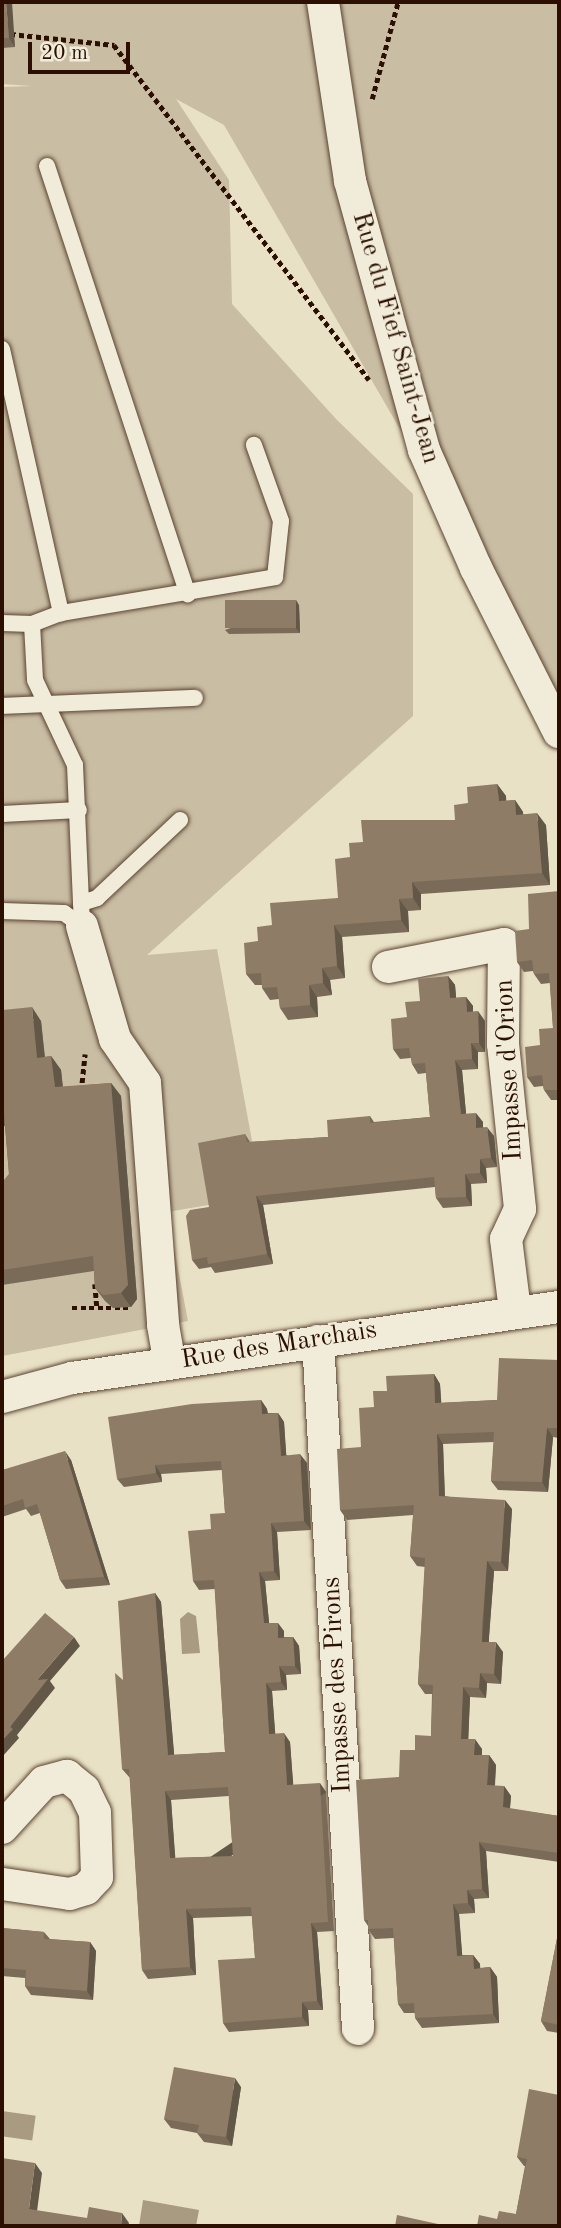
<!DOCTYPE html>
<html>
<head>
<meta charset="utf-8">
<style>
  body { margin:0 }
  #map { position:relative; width:561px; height:2228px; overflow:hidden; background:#e9e1c5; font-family:"Old Standard TT",serif }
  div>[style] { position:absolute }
  .green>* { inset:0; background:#c9bda4 }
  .water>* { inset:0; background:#a99a82; transform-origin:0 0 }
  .path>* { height:4.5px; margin-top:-2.25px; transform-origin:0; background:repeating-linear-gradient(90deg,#2c0f00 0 5px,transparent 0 8.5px) }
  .roads { filter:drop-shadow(0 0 2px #5b4431) drop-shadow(0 0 2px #5b4431) }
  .service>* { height:16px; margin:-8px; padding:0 8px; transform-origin:8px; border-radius:8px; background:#f1ecd9 }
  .minor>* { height:32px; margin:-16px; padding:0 16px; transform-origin:16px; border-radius:16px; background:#f1ecd9 }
  .wall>* { inset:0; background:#7a6b58 }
  .shaded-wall>* { inset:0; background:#635747; transform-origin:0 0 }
  .building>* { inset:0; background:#8e7c66; transform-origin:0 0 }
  span { translate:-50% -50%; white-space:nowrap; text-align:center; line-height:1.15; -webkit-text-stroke:5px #f1ecd9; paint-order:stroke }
  .street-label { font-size:26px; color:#2c0f00 }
  .frame { position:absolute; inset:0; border:4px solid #2c0f00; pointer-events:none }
  .scale { position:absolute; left:28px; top:42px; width:102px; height:32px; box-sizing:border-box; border:4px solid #2c0f00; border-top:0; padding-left:9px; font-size:21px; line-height:24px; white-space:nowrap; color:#2c0f00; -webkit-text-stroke:5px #f1ecd9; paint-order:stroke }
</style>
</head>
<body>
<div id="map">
  <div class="green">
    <div style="clip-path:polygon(2px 2px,559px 2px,559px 704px,224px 125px,176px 99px,229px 180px,232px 304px,336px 419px,413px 494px,413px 716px,147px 955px,217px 949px,262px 1196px,167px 1212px,188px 1321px,2px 1356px,2px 87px,32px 86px,2px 84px)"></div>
  </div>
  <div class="water">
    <div style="clip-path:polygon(188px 1612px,196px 1616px,200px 1653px,182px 1654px,180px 1619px)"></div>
    <div style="left:2px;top:2111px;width:34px;height:25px;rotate:8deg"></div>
    <div style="clip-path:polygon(143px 2200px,199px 2210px,196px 2226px,139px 2226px)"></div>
  </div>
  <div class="path">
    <div style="left:2px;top:33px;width:113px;rotate:6.1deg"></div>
    <div style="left:114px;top:45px;width:421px;rotate:52.7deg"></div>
    <div style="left:372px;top:99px;width:100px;rotate:-75deg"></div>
    <div style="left:81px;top:1091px;width:37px;rotate:-84deg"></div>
    <div style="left:95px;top:1284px;width:24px;rotate:85deg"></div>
    <div style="left:72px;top:1308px;width:57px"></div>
  </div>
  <div class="roads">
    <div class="service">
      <div style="left:47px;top:166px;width:451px;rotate:71.8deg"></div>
      <div style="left:2px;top:349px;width:271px;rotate:77.4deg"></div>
      <div style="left:2px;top:623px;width:30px;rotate:2deg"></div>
      <div style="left:32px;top:624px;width:31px;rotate:-21deg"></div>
      <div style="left:61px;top:613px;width:217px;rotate:-9.5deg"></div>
      <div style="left:275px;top:577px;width:56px;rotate:-83.9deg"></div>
      <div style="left:281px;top:521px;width:81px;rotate:-109.6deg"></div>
      <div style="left:32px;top:624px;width:56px;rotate:86.9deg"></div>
      <div style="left:35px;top:680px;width:94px;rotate:64.8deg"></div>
      <div style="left:75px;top:765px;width:161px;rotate:87.5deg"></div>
      <div style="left:2px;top:706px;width:193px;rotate:-2.4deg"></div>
      <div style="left:2px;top:814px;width:77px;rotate:-3deg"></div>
      <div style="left:81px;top:903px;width:17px;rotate:-17deg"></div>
      <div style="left:97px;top:898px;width:114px;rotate:-43.2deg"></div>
      <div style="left:2px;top:911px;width:62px;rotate:1.8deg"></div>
      <div style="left:64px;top:913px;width:22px;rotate:36deg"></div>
    </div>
    <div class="minor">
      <div style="left:323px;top:2px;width:181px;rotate:81.4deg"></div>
      <div style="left:350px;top:181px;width:279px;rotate:74.6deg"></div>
      <div style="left:424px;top:450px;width:129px;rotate:66.2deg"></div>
      <div style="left:476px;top:568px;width:184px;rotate:63.2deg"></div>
      <div style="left:82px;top:926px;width:118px;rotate:73.7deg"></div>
      <div style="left:115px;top:1039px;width:53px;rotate:55.7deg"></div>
      <div style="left:145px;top:1083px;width:243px;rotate:85.7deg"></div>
      <div style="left:163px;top:1325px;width:39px;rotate:80deg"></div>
      <div style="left:388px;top:967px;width:118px;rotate:-11.2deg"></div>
      <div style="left:504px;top:944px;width:100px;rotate:90.6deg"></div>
      <div style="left:503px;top:1044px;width:166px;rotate:84.1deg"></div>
      <div style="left:520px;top:1209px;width:33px;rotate:115deg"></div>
      <div style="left:506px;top:1239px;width:72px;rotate:82.8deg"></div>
      <div style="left:318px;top:1341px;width:689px;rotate:86.67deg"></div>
      <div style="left:2px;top:1397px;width:73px;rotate:-15.2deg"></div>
      <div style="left:72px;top:1378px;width:492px;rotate:-8.3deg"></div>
      <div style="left:2px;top:1828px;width:62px;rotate:-47.6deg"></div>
      <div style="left:44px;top:1782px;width:24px;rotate:-15deg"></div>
      <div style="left:67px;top:1776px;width:22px;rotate:39deg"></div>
      <div style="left:84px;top:1790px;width:25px;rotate:64deg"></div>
      <div style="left:95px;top:1813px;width:64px;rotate:88.2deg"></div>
      <div style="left:97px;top:1877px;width:16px;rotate:133deg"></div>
      <div style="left:86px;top:1889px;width:17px;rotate:163deg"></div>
      <div style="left:70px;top:1894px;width:69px;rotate:-171.6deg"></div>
    </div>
  </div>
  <div class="wall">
    <div style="clip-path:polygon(2px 2px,15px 47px,2px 48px)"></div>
    <div style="clip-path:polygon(299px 605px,300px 633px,229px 634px,225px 630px)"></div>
    <div style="clip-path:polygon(497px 784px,506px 796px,506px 801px,515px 800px,523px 812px,523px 814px,546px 825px,550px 885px,421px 894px,421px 910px,408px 911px,409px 932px,342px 937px,345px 978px,330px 980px,332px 995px,317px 997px,318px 1017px,288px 1020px,280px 1008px,279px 999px,270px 1000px,262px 988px,262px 985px,255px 985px,246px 974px,258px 941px,272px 925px,338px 898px,350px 857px,363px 842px,455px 820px,468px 803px)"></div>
    <div style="clip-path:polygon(559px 891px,559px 1100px,551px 1100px,544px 1090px,543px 1086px,534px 1087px,527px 1077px,540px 1045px,553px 1028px,550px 983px,541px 984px,534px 974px,533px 971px,524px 972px,517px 962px,529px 929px)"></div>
    <div style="clip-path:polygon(448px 976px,455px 985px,456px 998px,466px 997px,473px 1006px,473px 1012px,485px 1021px,485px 1052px,478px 1052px,478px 1069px,462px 1070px,466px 1114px,483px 1122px,483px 1127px,494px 1136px,497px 1167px,486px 1168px,487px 1183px,471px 1184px,472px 1206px,443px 1208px,436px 1198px,435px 1187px,263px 1205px,273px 1264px,215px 1273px,211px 1267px,199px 1269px,192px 1260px,209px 1207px,245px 1134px,250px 1142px,328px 1137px,370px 1116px,374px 1122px,430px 1117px,426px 1073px,418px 1074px,412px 1064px,411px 1058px,400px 1059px,393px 1049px,407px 1017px,420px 1001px)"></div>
    <div style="clip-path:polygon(2px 1020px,41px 1021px,45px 1057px,51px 1056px,61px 1070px,63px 1087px,111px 1083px,121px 1096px,137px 1299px,131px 1307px,113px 1308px,105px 1301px,95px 1288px,94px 1271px,2px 1285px,2px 1183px,9px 1174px,5px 1126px,2px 1127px)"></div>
    <div style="clip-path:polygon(559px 1360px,559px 1438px,553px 1437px,548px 1492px,498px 1490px,491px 1481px,494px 1442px,443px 1444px,445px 1496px,512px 1509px,508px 1571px,494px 1571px,489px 1636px,489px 1642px,503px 1652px,501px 1684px,487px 1683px,486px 1698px,470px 1697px,468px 1739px,482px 1749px,482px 1755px,489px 1755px,496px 1765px,495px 1786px,504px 1786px,511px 1796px,510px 1809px,559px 1816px,559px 1862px,486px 1851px,489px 1898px,474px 1899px,475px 1913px,459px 1914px,462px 1955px,473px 1955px,480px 1964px,480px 1968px,490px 1967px,497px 1977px,499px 2023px,422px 2028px,415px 2018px,415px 2013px,404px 2013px,398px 2004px,394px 1938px,375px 1939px,368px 1929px,368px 1926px,364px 1920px,399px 1777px,415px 1750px,431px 1736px,432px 1694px,425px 1694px,418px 1684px,425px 1567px,417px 1566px,410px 1556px,413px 1515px,347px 1520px,340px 1510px,374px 1407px,387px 1391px,434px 1374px,440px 1384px,441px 1403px,497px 1400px)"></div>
    <div style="clip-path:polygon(evenodd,261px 1400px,267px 1409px,268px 1413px,278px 1413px,284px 1422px,286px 1455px,307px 1463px,311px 1530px,277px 1532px,280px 1580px,265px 1581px,269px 1623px,284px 1631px,284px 1637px,293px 1637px,299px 1646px,301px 1674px,286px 1675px,287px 1690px,272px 1691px,275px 1734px,290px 1742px,293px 1785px,326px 1792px,334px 1931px,317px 1932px,323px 2010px,308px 2010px,309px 2026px,229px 2032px,223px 2023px,255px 1958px,252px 1916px,193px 1918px,196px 1975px,148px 1979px,142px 1970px,130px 1778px,122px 1769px,123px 1680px,155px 1593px,161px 1602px,174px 1755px,225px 1752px,215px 1589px,199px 1590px,193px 1581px,211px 1529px,225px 1513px,222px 1470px,161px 1474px,162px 1482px,124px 1487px,117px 1479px,261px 1400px,229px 1796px,233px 1856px,175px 1858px,171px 1800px,229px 1796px)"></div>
    <div style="clip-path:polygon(71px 1460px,110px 1585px,66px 1589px,60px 1580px,40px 1513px,31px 1516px,26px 1509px,2px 1517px,2px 1470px)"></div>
    <div style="clip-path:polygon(2px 1928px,44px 1932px,50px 1939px,90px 1942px,96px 1951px,93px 2000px,31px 1995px,25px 1986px,25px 1978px,2px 1976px)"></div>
    <div style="clip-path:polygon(559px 1928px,559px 2033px,547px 2031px,541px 2021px)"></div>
    <div style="clip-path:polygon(241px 2087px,232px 2146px,204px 2142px,197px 2133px,171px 2128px,164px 2119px)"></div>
    <div style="clip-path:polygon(559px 2095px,559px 2226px,497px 2219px,516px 2214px,525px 2166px,524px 2166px,517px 2157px)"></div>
  </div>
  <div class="shaded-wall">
    <div style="clip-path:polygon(6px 2px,12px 2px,15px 47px,9px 38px)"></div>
    <div style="clip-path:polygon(296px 600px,299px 605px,300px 633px,296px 628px)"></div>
    <div style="clip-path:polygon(497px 784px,506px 796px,507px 813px,499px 801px)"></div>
    <div style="clip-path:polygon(515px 800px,523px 812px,524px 827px,516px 815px)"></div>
    <div style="clip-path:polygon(537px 813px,546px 825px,550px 885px,542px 873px)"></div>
    <div style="clip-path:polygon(412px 882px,421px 894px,421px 910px,413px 898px)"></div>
    <div style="clip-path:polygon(399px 899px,408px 911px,409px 932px,401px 920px)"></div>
    <div style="clip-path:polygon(334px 925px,342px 937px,345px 978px,337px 966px)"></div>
    <div style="clip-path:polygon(322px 968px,330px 980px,332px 995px,323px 983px)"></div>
    <div style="clip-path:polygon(448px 976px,455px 985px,457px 1008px,450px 998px)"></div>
    <div style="clip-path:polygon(309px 985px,317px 997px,318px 1017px,310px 1005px)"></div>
    <div style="clip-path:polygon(466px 997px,473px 1006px,473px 1022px,467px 1012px)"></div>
    <div style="clip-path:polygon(32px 1007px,41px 1021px,46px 1071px,37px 1058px)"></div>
    <div style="clip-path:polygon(478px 1011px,485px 1021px,485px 1052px,479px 1043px)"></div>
    <div style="clip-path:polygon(471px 1043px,478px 1052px,478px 1069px,472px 1059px)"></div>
    <div style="clip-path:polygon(51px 1056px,61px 1070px,64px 1101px,55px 1087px)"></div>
    <div style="clip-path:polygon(455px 1060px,462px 1070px,467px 1124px,461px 1114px)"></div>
    <div style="clip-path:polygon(111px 1083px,121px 1096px,137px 1299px,131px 1307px,121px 1293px)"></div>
    <div style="clip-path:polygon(476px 1113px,483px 1122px,483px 1137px,476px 1128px)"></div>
    <div style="clip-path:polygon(487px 1127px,494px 1136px,497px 1167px,491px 1158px)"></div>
    <div style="clip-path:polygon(480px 1159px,486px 1168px,487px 1183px,480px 1173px)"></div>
    <div style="clip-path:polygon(465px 1174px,471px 1184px,472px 1206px,466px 1197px)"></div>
    <div style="clip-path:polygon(256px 1196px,263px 1205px,273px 1264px,267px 1254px)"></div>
    <div style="clip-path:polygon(434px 1374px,440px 1384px,442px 1413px,435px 1403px)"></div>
    <div style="clip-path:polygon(261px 1400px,267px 1409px,268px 1423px,262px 1414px)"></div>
    <div style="clip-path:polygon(278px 1413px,284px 1422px,287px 1465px,281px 1456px)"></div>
    <div style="clip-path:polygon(547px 1428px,553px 1437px,548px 1492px,542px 1482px)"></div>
    <div style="clip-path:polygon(437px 1434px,443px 1444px,445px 1505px,439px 1496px)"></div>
    <div style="clip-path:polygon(65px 1451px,71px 1460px,110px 1585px,104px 1577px)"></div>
    <div style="clip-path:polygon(300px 1454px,307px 1463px,311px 1530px,304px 1521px)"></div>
    <div style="clip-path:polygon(155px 1465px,161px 1474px,162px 1482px,156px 1473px)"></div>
    <div style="clip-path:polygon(505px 1500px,512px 1509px,508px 1571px,501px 1562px)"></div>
    <div style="clip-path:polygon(271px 1523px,277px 1532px,280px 1580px,274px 1571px)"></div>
    <div style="clip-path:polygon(487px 1561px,494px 1571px,488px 1651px,482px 1642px)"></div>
    <div style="clip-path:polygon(259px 1572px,265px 1581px,270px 1632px,264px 1623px)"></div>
    <div style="clip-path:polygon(155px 1593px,161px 1602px,175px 1764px,168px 1755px)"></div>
    <div style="clip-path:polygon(278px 1623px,284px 1631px,284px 1647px,278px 1638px)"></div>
    <div style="clip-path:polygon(74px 1637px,80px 1646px,50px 1681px,55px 1688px,17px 1735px,19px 1738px,2px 1757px,2px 1741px,37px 1680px)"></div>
    <div style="clip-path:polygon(293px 1637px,299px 1646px,301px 1674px,295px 1666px)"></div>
    <div style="clip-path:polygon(496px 1642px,503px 1652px,501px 1684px,494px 1674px)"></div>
    <div style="clip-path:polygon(279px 1666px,286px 1675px,287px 1690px,281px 1682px)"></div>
    <div style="clip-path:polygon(480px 1673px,487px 1683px,486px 1698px,479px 1688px)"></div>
    <div style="clip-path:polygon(266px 1683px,272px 1691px,276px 1743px,269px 1734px)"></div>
    <div style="clip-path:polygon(463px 1687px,470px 1697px,468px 1748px,461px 1739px)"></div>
    <div style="clip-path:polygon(284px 1733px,290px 1742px,294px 1794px,287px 1785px)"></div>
    <div style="clip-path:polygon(475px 1739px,482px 1749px,481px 1764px,474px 1755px)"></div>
    <div style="clip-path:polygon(489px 1755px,496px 1765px,494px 1795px,487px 1785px)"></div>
    <div style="left:320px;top:1783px;width:11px;height:139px;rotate:56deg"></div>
    <div style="clip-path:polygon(504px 1786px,511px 1796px,509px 1817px,503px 1807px)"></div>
    <div style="clip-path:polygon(165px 1791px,171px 1800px,176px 1867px,170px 1858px)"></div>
    <div style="clip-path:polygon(479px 1842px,486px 1851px,489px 1898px,482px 1889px)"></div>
    <div style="clip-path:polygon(467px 1890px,474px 1899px,475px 1913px,468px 1903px)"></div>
    <div style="clip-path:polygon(453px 1904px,459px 1914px,463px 1965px,457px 1956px)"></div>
    <div style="clip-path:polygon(186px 1909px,193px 1918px,196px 1975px,190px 1967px)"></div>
    <div style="clip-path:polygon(311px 1923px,317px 1932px,323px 2010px,317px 2001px)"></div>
    <div style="clip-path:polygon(90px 1942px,96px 1951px,93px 2000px,87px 1991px)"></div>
    <div style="clip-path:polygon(473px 1955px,480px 1964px,481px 1978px,474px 1969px)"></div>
    <div style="clip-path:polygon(490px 1967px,497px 1977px,499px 2023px,493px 2014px)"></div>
    <div style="clip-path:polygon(302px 2002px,308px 2010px,309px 2026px,302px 2017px)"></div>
    <div style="clip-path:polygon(235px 2078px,241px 2087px,232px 2146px,226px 2137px)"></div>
    <div style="clip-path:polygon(35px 2163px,42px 2173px,36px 2219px,29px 2209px)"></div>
    <div style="clip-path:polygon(122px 2213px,129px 2223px,128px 2226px,121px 2226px)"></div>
  </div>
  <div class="building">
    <div style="clip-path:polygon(2px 2px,6px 2px,9px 38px,2px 38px)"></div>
    <div style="left:296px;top:600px;width:28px;height:71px;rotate:90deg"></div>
    <div style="clip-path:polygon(497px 784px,499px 801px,515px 800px,516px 815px,537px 813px,542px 873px,412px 882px,413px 898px,399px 899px,401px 920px,334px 925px,337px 966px,322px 968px,323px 983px,309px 985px,310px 1005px,280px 1008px,277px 987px,262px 988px,261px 973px,246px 974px,244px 943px,258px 941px,257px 927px,272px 925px,270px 903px,338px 898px,335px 859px,350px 857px,349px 843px,363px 842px,361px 820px,455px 820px,454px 805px,468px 803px,467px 787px)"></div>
    <div style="clip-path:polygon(559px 891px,559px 1096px,559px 1090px,544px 1090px,542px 1075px,527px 1077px,525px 1047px,540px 1045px,539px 1029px,553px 1028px,549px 973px,534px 974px,532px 960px,517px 962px,515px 931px,529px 929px,528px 894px)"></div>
    <div style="clip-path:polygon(448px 976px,450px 998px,466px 997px,467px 1012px,478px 1011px,479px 1043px,471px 1043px,472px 1059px,455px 1060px,461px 1114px,476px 1113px,476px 1128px,487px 1127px,491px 1158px,480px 1159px,480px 1173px,465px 1174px,466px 1197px,436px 1198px,434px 1177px,256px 1196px,267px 1254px,208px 1264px,207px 1257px,192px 1260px,186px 1216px,190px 1210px,209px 1207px,198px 1143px,245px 1134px,247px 1142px,328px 1137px,327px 1120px,370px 1116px,370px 1123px,430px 1117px,425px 1063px,412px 1064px,409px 1048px,393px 1049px,391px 1019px,407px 1017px,405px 1002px,420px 1001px,418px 979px)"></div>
    <div style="clip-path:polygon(32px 1007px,37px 1058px,51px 1056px,55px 1087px,111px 1083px,128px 1285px,121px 1293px,103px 1295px,95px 1288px,93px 1256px,2px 1270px,2px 1183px,9px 1174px,4px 1112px,2px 1112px,2px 1020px,4px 1019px,3px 1010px)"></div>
    <div style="clip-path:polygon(499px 1358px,559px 1360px,559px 1428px,547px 1428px,542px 1482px,491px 1481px,494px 1432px,437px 1434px,439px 1496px,505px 1500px,501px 1562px,487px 1561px,482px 1627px,482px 1642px,496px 1642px,494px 1674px,480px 1673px,479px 1688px,463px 1687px,461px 1739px,475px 1739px,474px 1755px,489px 1755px,487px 1785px,504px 1786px,503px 1807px,559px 1816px,559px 1853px,479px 1842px,482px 1889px,467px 1890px,468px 1903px,453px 1904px,457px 1956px,473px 1955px,474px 1969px,490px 1967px,493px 2014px,415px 2018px,414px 2003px,398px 2004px,393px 1928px,368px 1929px,368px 1920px,364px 1920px,356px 1780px,399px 1777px,400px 1750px,415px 1750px,415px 1735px,431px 1736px,433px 1685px,418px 1684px,425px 1558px,410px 1556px,414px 1505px,340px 1510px,337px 1449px,361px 1447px,359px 1408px,374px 1407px,373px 1391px,387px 1391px,386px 1376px,434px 1374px,435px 1403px,497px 1400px)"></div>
    <div style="clip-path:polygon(evenodd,261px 1400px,262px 1414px,278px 1413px,281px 1456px,300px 1454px,304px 1521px,271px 1523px,274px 1571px,259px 1572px,264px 1623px,278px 1623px,278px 1638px,293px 1637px,295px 1666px,279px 1666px,281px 1682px,266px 1683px,269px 1734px,284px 1733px,287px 1785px,320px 1783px,328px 1922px,311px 1923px,317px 2001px,302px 2002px,302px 2017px,223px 2023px,218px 1960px,255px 1958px,251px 1907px,186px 1909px,190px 1967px,142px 1970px,129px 1769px,122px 1769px,115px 1673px,123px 1680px,118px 1601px,155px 1593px,168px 1755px,225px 1752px,214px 1580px,193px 1581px,188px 1531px,211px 1529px,210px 1514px,225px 1513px,221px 1461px,155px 1465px,156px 1473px,117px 1479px,108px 1417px,192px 1404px,261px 1400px,228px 1787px,233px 1856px,170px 1858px,165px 1791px,228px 1787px)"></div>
    <div style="clip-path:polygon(65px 1451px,104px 1577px,60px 1580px,37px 1504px,25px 1508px,23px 1499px,2px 1506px,2px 1470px)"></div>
    <div style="clip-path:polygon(45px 1613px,74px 1637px,37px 1680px,48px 1679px,10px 1727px,13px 1729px,2px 1741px,2px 1661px)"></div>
    <div style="clip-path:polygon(2px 1928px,44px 1932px,44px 1939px,90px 1942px,87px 1991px,25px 1986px,26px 1970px,2px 1968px)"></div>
    <div style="clip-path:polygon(559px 1928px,559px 2025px,541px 2021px)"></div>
    <div style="clip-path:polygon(174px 2067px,235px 2078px,226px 2137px,197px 2133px,199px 2125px,164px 2119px)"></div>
    <div style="clip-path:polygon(529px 2089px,559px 2095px,559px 2226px,477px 2226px,479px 2215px,497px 2219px,499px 2211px,516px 2214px,527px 2159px,517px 2157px)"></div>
    <div style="clip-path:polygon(2px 2158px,35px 2163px,29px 2209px,87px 2218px,89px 2207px,122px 2213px,121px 2226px,2px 2226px)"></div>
    <div style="clip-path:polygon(397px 2215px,447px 2226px,395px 2226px)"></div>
  </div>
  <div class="street-label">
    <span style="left:395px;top:338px;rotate:74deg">Rue du Fief Saint-Jean</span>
    <span style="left:510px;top:1070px;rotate:-93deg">Impasse d'Orion</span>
    <span style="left:279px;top:1346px;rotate:-9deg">Rue des Marchais</span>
    <span style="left:338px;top:1685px;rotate:-93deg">Impasse des Pirons</span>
  </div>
  <div class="frame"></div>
  <div class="scale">20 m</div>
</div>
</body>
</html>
